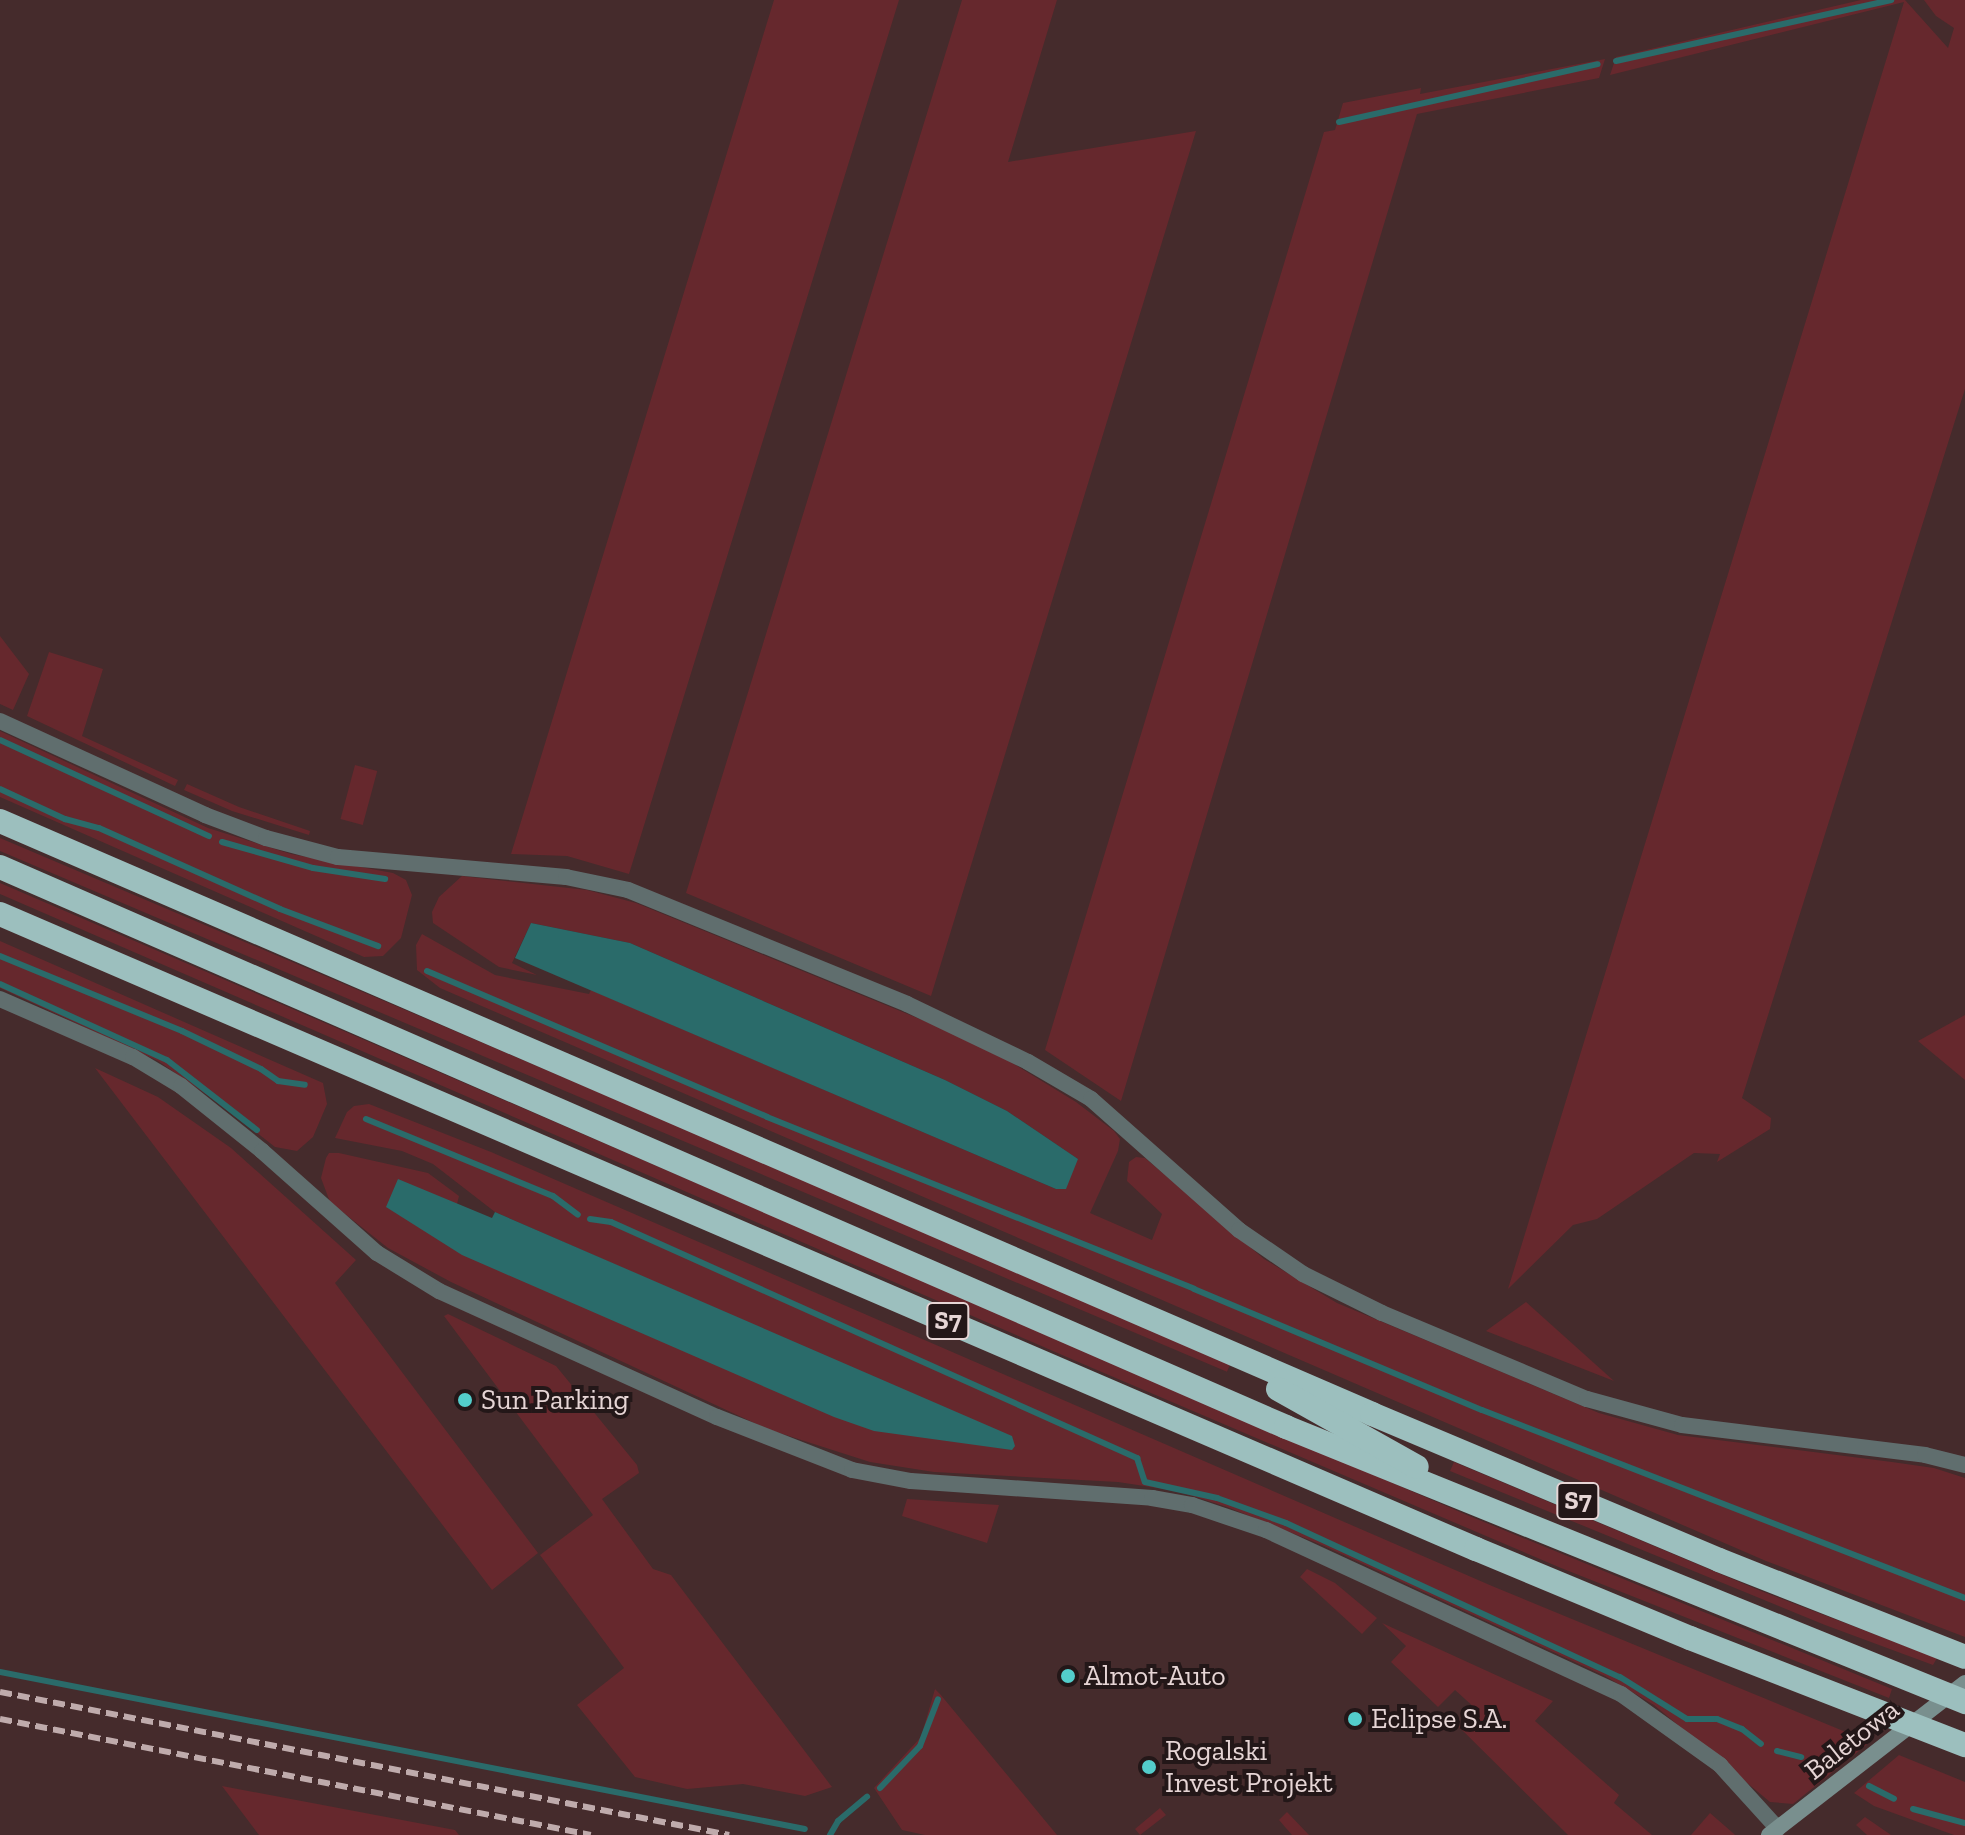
<!DOCTYPE html>
<html>
<head>
<meta charset="utf-8">
<style>
  body { margin:0 }
  #map { position:relative; width:1965px; height:1835px; overflow:hidden; background:#452b2c; font-family:"Zilla Slab",serif }
  div>[style] { position:absolute }
  .green>* { inset:0; background:#66282d; transform-origin:0 0 }
  .water>* { inset:0; background:#2a6b6a }
  .stream>* { height:6px; margin:-3px; padding:0 3px; transform-origin:3px; border-radius:3px; background:#2a6b6a }
  .street>* { height:16px; margin:-8px; padding:0 8px; transform-origin:8px; border-radius:8px; background:#606e6e }
  .secondary>* { height:16px; margin:-8px; padding:0 8px; transform-origin:8px; border-radius:8px; background:#798f8e }
  .highway>* { height:24px; margin:-12px; padding:0 12px; transform-origin:12px; border-radius:12px; background:#9cbfbe }
  .rail>* { height:6px; margin-top:-3px; transform-origin:0; background:repeating-linear-gradient(90deg,#bfabac 0 12px,transparent 0 18px) }
  .dots>* { width:22px; height:22px; translate:-50% -50%; box-sizing:border-box; border:4px solid #231718; border-radius:50% }
  span { translate:-50% -50%; white-space:nowrap; text-align:center; line-height:1.15; -webkit-text-stroke:8px #231718; paint-order:stroke }
  .shield-label span { padding:2px 6px; background:#231718; border:2px solid; border-radius:6px; -webkit-text-stroke-width:0 }
  .shield-label { font-size:26px; color:#e6d5d5; font-weight:700 }
  .poi-label { font-size:28px; color:#e6d5d5 }
  .left { translate:0 -50%; text-align:left }
  .street-label { font-size:28px; color:#e6d5d5 }
</style>
</head>
<body>
<div id="map">
  <div class="green">
    <div style="clip-path:polygon(774px 0,899px 0,629px 874px,567px 856px,511px 854px)"></div>
    <div style="clip-path:polygon(962px 0,1057px 0,1008px 162px,1196px 131px,931px 996px,686px 893px)"></div>
    <div style="clip-path:polygon(1861px 0,1905px 0,1948px 48px,1954px 28px,1936px 16px,1924px 0,1965px 0,1965px 389px,1742px 1098px,1771px 1118px,1770px 1129px,1717px 1162px,1720px 1154px,1694px 1153px,1597px 1219px,1573px 1225px,1508px 1289px,1904px 2px,1610px 75px,1616px 57px)"></div>
    <div style="clip-path:polygon(1605px 59px,1599px 78px,1417px 114px,1121px 1101px,1045px 1050px,1324px 132px,1335px 130px,1343px 103px,1421px 88px,1420px 94px)"></div>
    <div style="clip-path:polygon(0 636px,29px 674px,13px 710px,0 704px)"></div>
    <div style="clip-path:polygon(49px 652px,103px 669px,82px 736px,178px 780px,175px 786px,27px 716px)"></div>
    <div style="clip-path:polygon(0 731px,208px 828px,291px 854px,393px 873px,406px 880px,412px 895px,401px 938px,383px 956px,364px 957px,0 797px)"></div>
    <div style="left:355px;top:765px;width:23px;height:56px;rotate:15deg"></div>
    <div style="clip-path:polygon(187px 784px,239px 807px,310px 831px,309px 835px,232px 811px,184px 790px)"></div>
    <div style="left:0;top:838px;width:1338px;height:12px;rotate:23deg"></div>
    <div style="clip-path:polygon(462px 876px,587px 890px,636px 903px,932px 1024px,1009px 1061px,1076px 1102px,1114px 1131px,1120px 1139px,1118px 1151px,1090px 1213px,1152px 1240px,1162px 1214px,1127px 1181px,1129px 1162px,1136px 1157px,1145px 1158px,1264px 1259px,1337px 1303px,1599px 1413px,1678px 1435px,1892px 1462px,1934px 1468px,1965px 1478px,1965px 1637px,1766px 1561px,440px 988px,417px 970px,416px 945px,422px 934px,495px 975px,589px 994px,591px 990px,1056px 1189px,1078px 1159px,1007px 1111px,945px 1080px,630px 943px,531px 923px,512px 963px,537px 975px,499px 967px,433px 923px,432px 912px,439px 897px)"></div>
    <div style="clip-path:polygon(0 883px,1467px 1515px,1892px 1689px,1889px 1698px,1561px 1568px,1076px 1361px,0 894px)"></div>
    <div style="clip-path:polygon(0 941px,323px 1083px,327px 1104px,313px 1137px,297px 1151px,275px 1147px,223px 1106px,158px 1061px,0 988px)"></div>
    <div style="clip-path:polygon(1965px 1015px,1965px 1080px,1918px 1041px)"></div>
    <div style="clip-path:polygon(95px 1068px,158px 1097px,231px 1148px,356px 1260px,335px 1283px,538px 1553px,492px 1590px)"></div>
    <div style="clip-path:polygon(369px 1104px,491px 1152px,1492px 1586px,1870px 1742px,1793px 1804px,1770px 1802px,1654px 1705px,1605px 1676px,1322px 1545px,1227px 1507px,1177px 1491px,1118px 1482px,934px 1472px,870px 1462px,767px 1429px,451px 1282px,388px 1248px,330px 1202px,321px 1178px,326px 1158px,329px 1153px,339px 1153px,428px 1173px,459px 1196px,457px 1204px,398px 1179px,1016px 1440px,495px 1212px,433px 1164px,402px 1151px,335px 1138px,347px 1112px,354px 1106px)"></div>
    <div style="clip-path:polygon(1526px 1302px,1614px 1381px,1486px 1331px)"></div>
    <div style="clip-path:polygon(448px 1314px,556px 1366px,637px 1465px,639px 1473px,602px 1499px,653px 1569px,671px 1575px,832px 1787px,805px 1796px,743px 1784px,687px 1789px,635px 1777px,577px 1705px,624px 1668px,540px 1555px,593px 1515px,444px 1316px)"></div>
    <div style="clip-path:polygon(1454px 1462px,1761px 1591px,1937px 1658px,1933px 1665px,1825px 1625px,1450px 1471px)"></div>
    <div style="clip-path:polygon(907px 1499px,999px 1505px,987px 1543px,902px 1516px)"></div>
    <div style="clip-path:polygon(1307px 1569px,1335px 1583px,1377px 1618px,1362px 1634px,1300px 1577px)"></div>
    <div style="clip-path:polygon(1382px 1623px,1553px 1701px,1535px 1721px,1619px 1795px,1614px 1803px,1652px 1835px,1568px 1835px,1459px 1727px,1476px 1709px,1455px 1690px,1438px 1707px,1391px 1662px,1406px 1646px)"></div>
    <div style="clip-path:polygon(935px 1689px,940px 1694px,1057px 1835px,925px 1835px,902px 1830px,874px 1788px,921px 1737px)"></div>
    <div style="clip-path:polygon(1899px 1755px,1965px 1782px,1965px 1835px,1954px 1835px,1874px 1806px,1854px 1793px)"></div>
    <div style="clip-path:polygon(222px 1786px,455px 1830px,459px 1835px,259px 1835px)"></div>
    <div style="clip-path:polygon(1160px 1808px,1166px 1815px,1140px 1835px,1135px 1829px)"></div>
    <div style="clip-path:polygon(1287px 1812px,1309px 1835px,1292px 1835px,1279px 1820px)"></div>
    <div style="clip-path:polygon(1710px 1813px,1733px 1833px,1735px 1835px,1691px 1835px)"></div>
    <div style="clip-path:polygon(1865px 1817px,1891px 1835px,1867px 1835px,1856px 1825px)"></div>
  </div>
  <div class="water">
    <div style="clip-path:polygon(531px 923px,630px 943px,945px 1080px,1007px 1111px,1078px 1159px,1066px 1189px,1056px 1189px,515px 958px)"></div>
    <div style="clip-path:polygon(398px 1179px,492px 1218px,495px 1212px,1012px 1436px,1015px 1446px,1012px 1450px,874px 1431px,834px 1417px,462px 1255px,386px 1207px)"></div>
  </div>
  <div class="stream">
    <div style="left:1616px;top:61px;width:282px;rotate:-12.5deg"></div>
    <div style="left:1339px;top:122px;width:265px;rotate:-12.6deg"></div>
    <div style="left:0;top:740px;width:230px;rotate:24.7deg"></div>
    <div style="left:0;top:789px;width:72px;rotate:24.8deg"></div>
    <div style="left:65px;top:819px;width:35px;rotate:15deg"></div>
    <div style="left:99px;top:828px;width:198px;rotate:24.1deg"></div>
    <div style="left:280px;top:909px;width:105px;rotate:20.7deg"></div>
    <div style="left:222px;top:842px;width:95px;rotate:15.9deg"></div>
    <div style="left:313px;top:868px;width:73px;rotate:8.7deg"></div>
    <div style="left:0;top:956px;width:197px;rotate:22.4deg"></div>
    <div style="left:182px;top:1031px;width:88px;rotate:25.7deg"></div>
    <div style="left:261px;top:1069px;width:21px;rotate:35deg"></div>
    <div style="left:278px;top:1081px;width:27px;rotate:8deg"></div>
    <div style="left:427px;top:971px;width:370px;rotate:23.2deg"></div>
    <div style="left:767px;top:1117px;width:460px;rotate:21.9deg"></div>
    <div style="left:1194px;top:1289px;width:312px;rotate:22.8deg"></div>
    <div style="left:1482px;top:1410px;width:518px;rotate:21.27deg"></div>
    <div style="left:0;top:984px;width:183px;rotate:24.5deg"></div>
    <div style="left:167px;top:1060px;width:114px;rotate:37.9deg"></div>
    <div style="left:366px;top:1119px;width:202px;rotate:22.4deg"></div>
    <div style="left:553px;top:1196px;width:31px;rotate:37deg"></div>
    <div style="left:590px;top:1219px;width:21px;rotate:8deg"></div>
    <div style="left:611px;top:1222px;width:577px;rotate:24.16deg"></div>
    <div style="left:1137px;top:1458px;width:25px;rotate:72deg"></div>
    <div style="left:1145px;top:1482px;width:74px;rotate:12.5deg"></div>
    <div style="left:1217px;top:1498px;width:73px;rotate:19.9deg"></div>
    <div style="left:1286px;top:1523px;width:368px;rotate:24.8deg"></div>
    <div style="left:1620px;top:1677px;width:79px;rotate:32.1deg"></div>
    <div style="left:1687px;top:1719px;width:30px"></div>
    <div style="left:1717px;top:1719px;width:27px;rotate:22deg"></div>
    <div style="left:1742px;top:1729px;width:24px;rotate:38deg"></div>
    <div style="left:0;top:1672px;width:820px;rotate:11.04deg"></div>
    <div style="left:1777px;top:1751px;width:25px;rotate:14deg"></div>
    <div style="left:1817px;top:1763px;width:8px;rotate:23deg"></div>
    <div style="left:1869px;top:1786px;width:28px;rotate:27deg"></div>
    <div style="left:880px;top:1788px;width:58px;rotate:-46.4deg"></div>
    <div style="left:920px;top:1746px;width:50px;rotate:-69deg"></div>
    <div style="left:1913px;top:1809px;width:54px;rotate:15.1deg"></div>
    <div style="left:830px;top:1835px;width:16px;rotate:-60deg"></div>
    <div style="left:838px;top:1821px;width:38px;rotate:-40deg"></div>
  </div>
  <div class="street">
    <div style="left:0;top:721px;width:226px;rotate:24.6deg"></div>
    <div style="left:205px;top:815px;width:65px;rotate:20.7deg"></div>
    <div style="left:266px;top:838px;width:74px;rotate:14.8deg"></div>
    <div style="left:338px;top:857px;width:229px;rotate:5deg"></div>
    <div style="left:566px;top:877px;width:63px;rotate:11.8deg"></div>
    <div style="left:628px;top:890px;width:301px;rotate:22.2deg"></div>
    <div style="left:907px;top:1004px;width:134px;rotate:25.6deg"></div>
    <div style="left:1028px;top:1062px;width:73px;rotate:30.4deg"></div>
    <div style="left:1091px;top:1099px;width:198px;rotate:41.5deg"></div>
    <div style="left:1239px;top:1230px;width:78px;rotate:34.5deg"></div>
    <div style="left:1303px;top:1274px;width:88px;rotate:26.3deg"></div>
    <div style="left:1382px;top:1313px;width:222px;rotate:22.8deg"></div>
    <div style="left:1587px;top:1399px;width:98px;rotate:15.3deg"></div>
    <div style="left:1682px;top:1425px;width:245px;rotate:7deg"></div>
    <div style="left:1925px;top:1455px;width:41px;rotate:14deg"></div>
    <div style="left:0;top:999px;width:145px;rotate:23.6deg"></div>
    <div style="left:133px;top:1057px;width:56px;rotate:31.1deg"></div>
    <div style="left:181px;top:1086px;width:104px;rotate:38.7deg"></div>
    <div style="left:262px;top:1151px;width:154px;rotate:41.6deg"></div>
    <div style="left:377px;top:1253px;width:73px;rotate:31.5deg"></div>
    <div style="left:439px;top:1291px;width:305px;rotate:24.4deg"></div>
    <div style="left:717px;top:1417px;width:145px;rotate:21.4deg"></div>
    <div style="left:852px;top:1470px;width:60px;rotate:10.6deg"></div>
    <div style="left:911px;top:1481px;width:242px;rotate:4deg"></div>
    <div style="left:1152px;top:1498px;width:41px;rotate:9.9deg"></div>
    <div style="left:1192px;top:1505px;width:78px;rotate:18.7deg"></div>
    <div style="left:1266px;top:1530px;width:391px;rotate:24.8deg"></div>
    <div style="left:1621px;top:1694px;width:122px;rotate:35.6deg"></div>
    <div style="left:1720px;top:1765px;width:86px;rotate:47.8deg"></div>
  </div>
  <div class="secondary">
    <div style="left:1769px;top:1835px;width:248px;rotate:-37.8deg"></div>
  </div>
  <div class="highway">
    <div style="left:0;top:821px;width:1495px;rotate:23.37deg"></div>
    <div style="left:1372px;top:1414px;width:376px;rotate:22.8deg"></div>
    <div style="left:1719px;top:1560px;width:264px;rotate:21.5deg"></div>
    <div style="left:0;top:867px;width:1403px;rotate:23.53deg"></div>
    <div style="left:1286px;top:1427px;width:733px;rotate:22.05deg"></div>
    <div style="left:0;top:914px;width:1607px;rotate:23.28deg"></div>
    <div style="left:1476px;top:1549px;width:232px;rotate:22.6deg"></div>
    <div style="left:1690px;top:1638px;width:295px;rotate:21.3deg"></div>
    <div style="left:1278px;top:1389px;width:159px;rotate:29.3deg"></div>
  </div>
  <div class="rail">
    <div style="left:0;top:1692px;width:743px;rotate:11.1deg"></div>
    <div style="left:0;top:1719px;width:602px;rotate:11.1deg"></div>
  </div>
  <div class="dots">
    <div style="left:465px;top:1400px;background:#53cdcb"></div>
    <div style="left:1068px;top:1676px;background:#53cdcb"></div>
    <div style="left:1355px;top:1719px;background:#53cdcb"></div>
    <div style="left:1149px;top:1767px;background:#53cdcb"></div>
  </div>
  <div class="shield-label">
    <span style="left:948px;top:1321px">S7</span>
    <span style="left:1578px;top:1501px">S7</span>
  </div>
  <div class="poi-label">
    <span class="left" style="left:481px;top:1400px">Sun Parking</span>
    <span class="left" style="left:1084px;top:1676px">Almot-Auto</span>
    <span class="left" style="left:1371px;top:1719px">Eclipse S.A.</span>
    <span class="left" style="left:1165px;top:1767px">Rogalski<br>Invest Projekt</span>
  </div>
  <div class="street-label">
    <span style="left:1852px;top:1740px;rotate:-38deg">Baletowa</span>
  </div>
</div>
</body>
</html>
